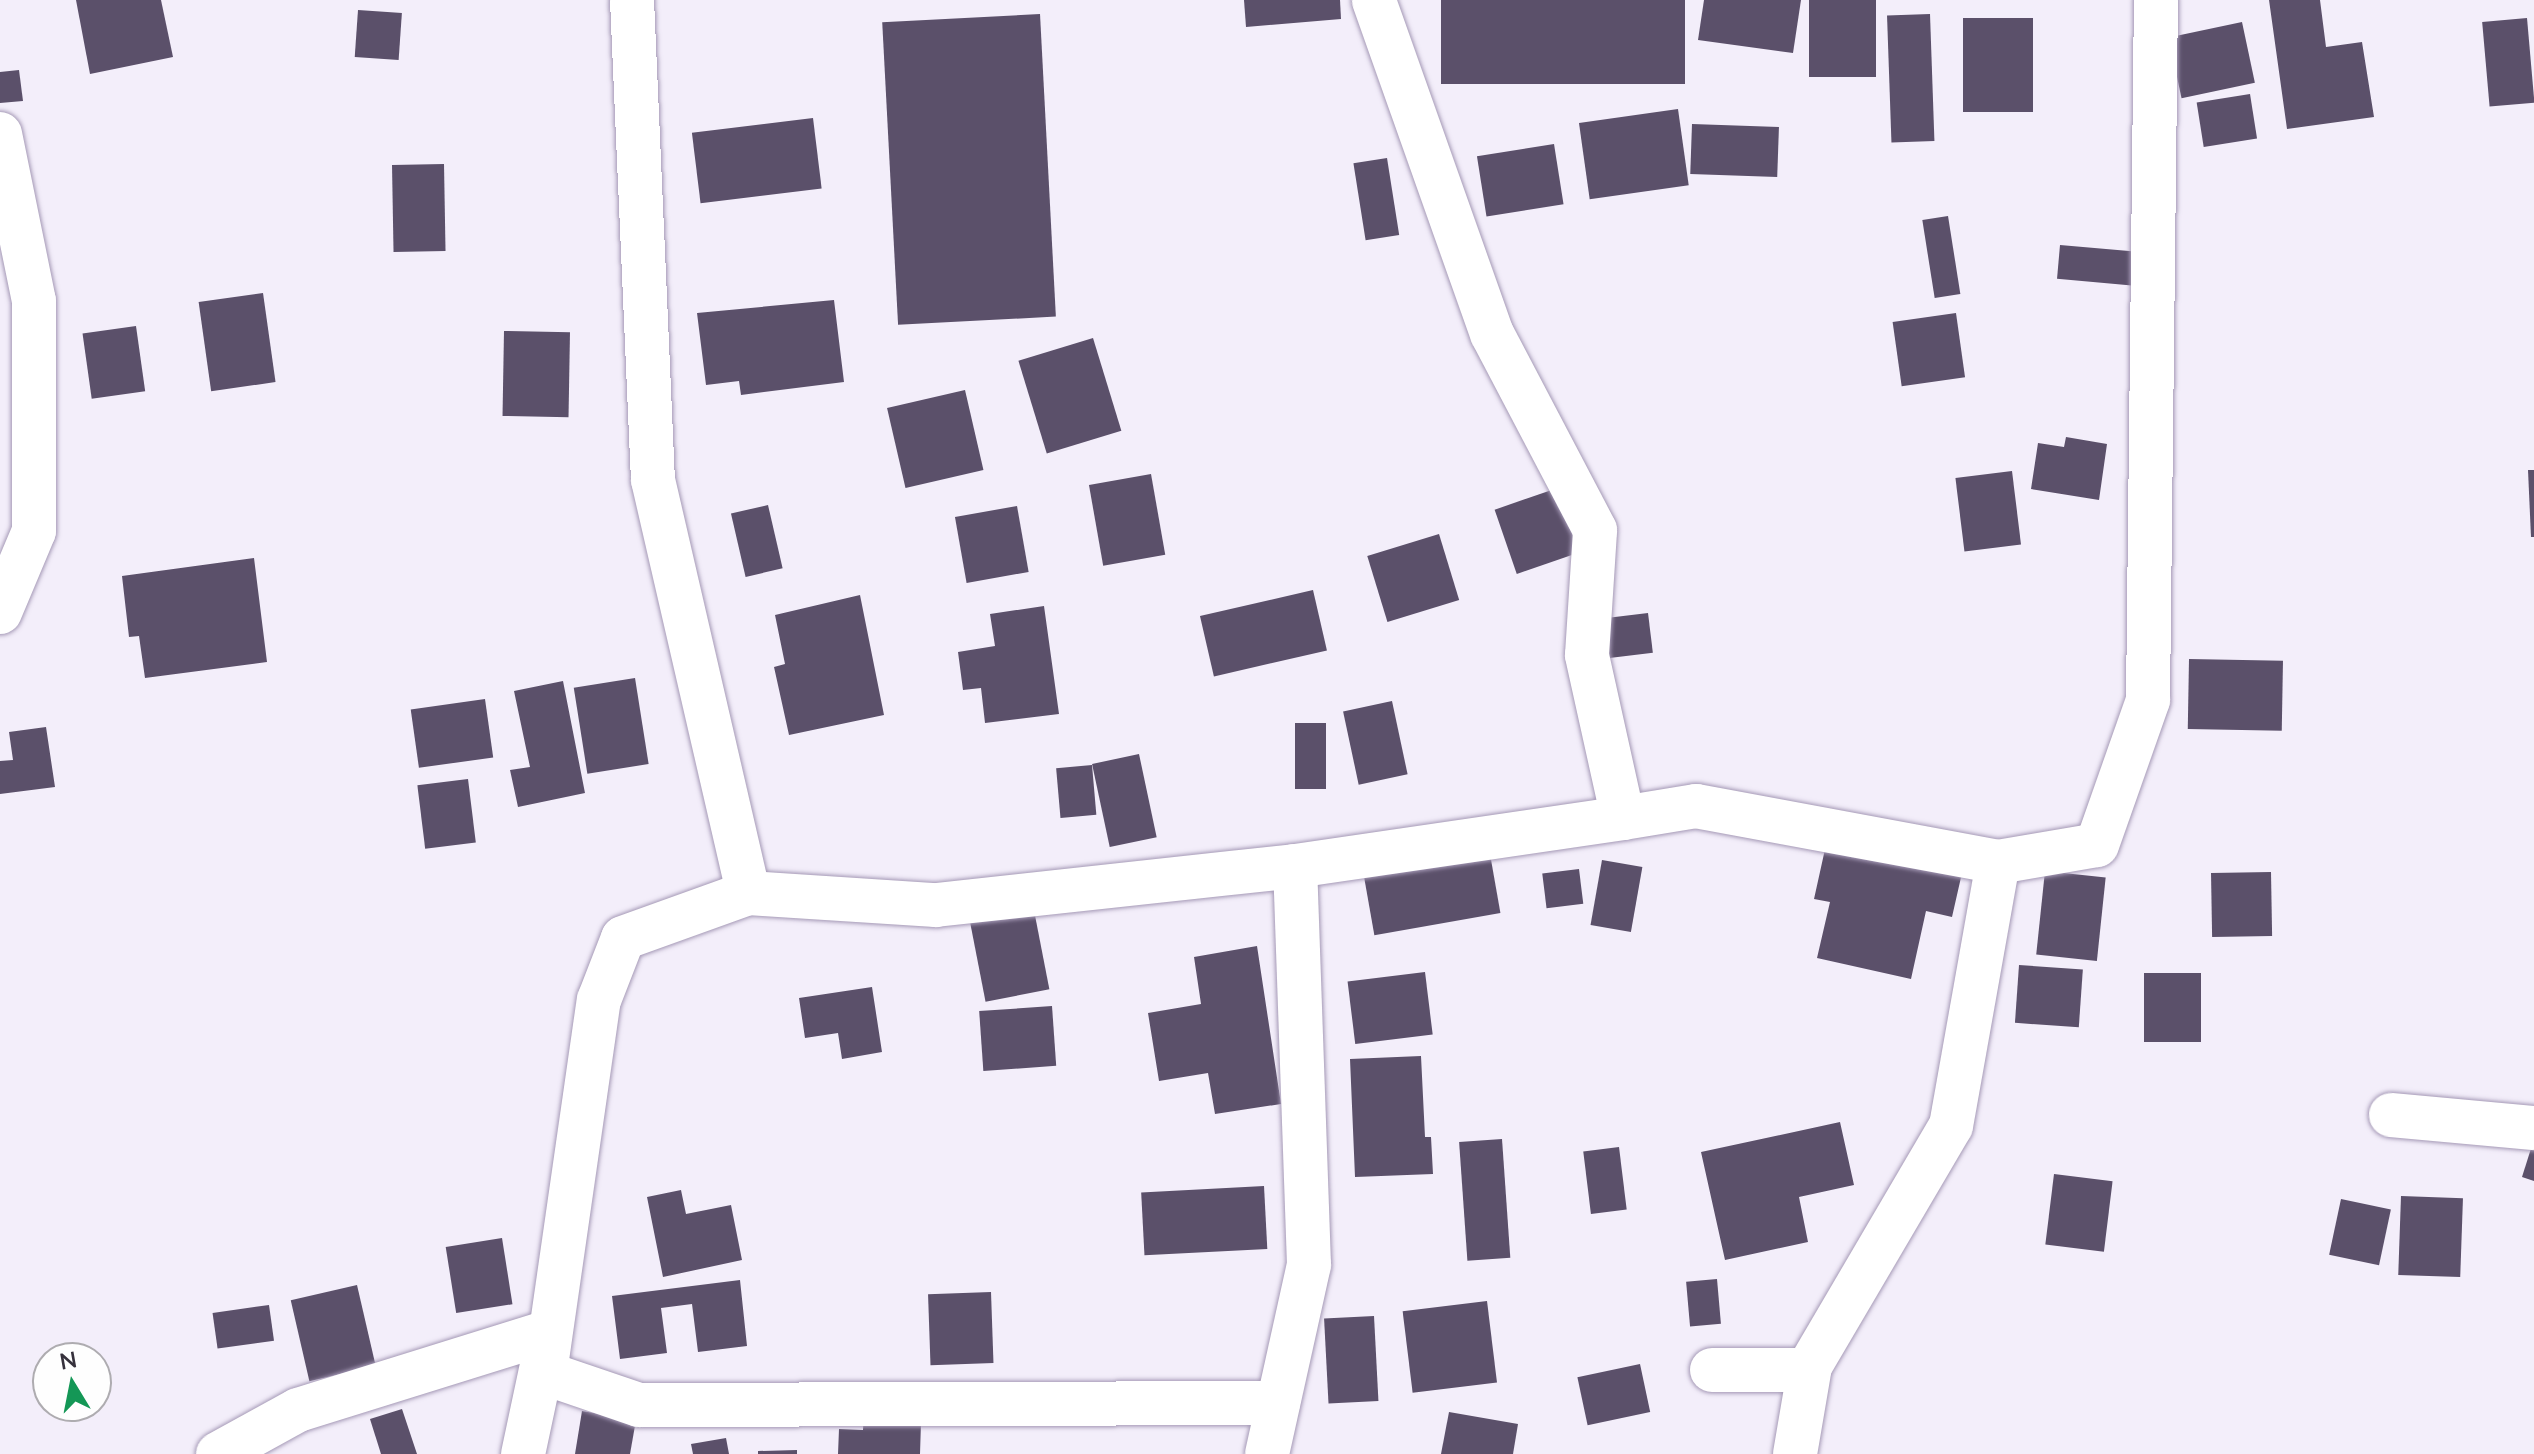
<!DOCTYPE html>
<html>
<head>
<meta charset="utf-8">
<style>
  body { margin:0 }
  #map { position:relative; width:2534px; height:1454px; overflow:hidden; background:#f3eefa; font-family:Lato,sans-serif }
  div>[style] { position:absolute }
  .building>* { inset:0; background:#5b506a; transform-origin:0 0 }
  .roads { filter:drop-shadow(0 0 2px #a599b6) drop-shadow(0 0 2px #a599b6) }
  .minor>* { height:44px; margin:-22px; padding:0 22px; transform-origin:22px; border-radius:22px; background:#fff }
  span { translate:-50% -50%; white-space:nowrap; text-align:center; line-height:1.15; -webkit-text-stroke:8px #fefefe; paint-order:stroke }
  .north { position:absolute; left:32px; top:1342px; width:80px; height:80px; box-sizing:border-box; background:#fefefe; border:2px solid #aeacb0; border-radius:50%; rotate:350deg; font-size:22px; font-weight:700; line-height:32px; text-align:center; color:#36313c }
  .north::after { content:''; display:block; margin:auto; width:28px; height:36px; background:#149756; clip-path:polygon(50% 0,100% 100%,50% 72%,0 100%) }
</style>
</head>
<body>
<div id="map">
  <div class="building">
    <div style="clip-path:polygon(76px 0,161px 0,173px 57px,90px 74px)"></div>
    <div style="clip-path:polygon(1244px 0,1340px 0,1341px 19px,1246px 27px)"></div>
    <div style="left:1441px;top:0;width:244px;height:84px"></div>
    <div style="clip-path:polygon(1704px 0,1801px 0,1793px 53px,1698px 40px)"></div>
    <div style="left:1809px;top:0;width:67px;height:77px"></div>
    <div style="clip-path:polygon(2269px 0,2320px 0,2326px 47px,2362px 42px,2374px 117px,2287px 129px)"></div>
    <div style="left:358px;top:10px;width:44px;height:47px;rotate:4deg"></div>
    <div style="left:1040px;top:14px;width:303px;height:158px;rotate:87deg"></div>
    <div style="left:1930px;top:14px;width:127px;height:43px;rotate:88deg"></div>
    <div style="left:2033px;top:18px;width:94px;height:70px;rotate:90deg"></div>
    <div style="left:2527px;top:18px;width:85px;height:45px;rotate:85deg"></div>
    <div style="left:2242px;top:22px;width:62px;height:75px;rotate:78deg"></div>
    <div style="clip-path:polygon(19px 70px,23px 101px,0 103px,0 72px)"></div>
    <div style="left:2250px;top:94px;width:45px;height:54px;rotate:81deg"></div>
    <div style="left:1678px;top:109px;width:77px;height:100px;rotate:82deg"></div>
    <div style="left:813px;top:118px;width:71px;height:122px;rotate:83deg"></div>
    <div style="left:1692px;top:124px;width:87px;height:50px;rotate:2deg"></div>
    <div style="left:1554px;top:144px;width:61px;height:78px;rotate:81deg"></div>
    <div style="left:1387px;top:158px;width:78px;height:34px;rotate:81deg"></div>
    <div style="left:444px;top:164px;width:87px;height:52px;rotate:89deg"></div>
    <div style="left:1948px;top:216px;width:79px;height:26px;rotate:81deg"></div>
    <div style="left:2060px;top:245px;width:75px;height:34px;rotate:5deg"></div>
    <div style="left:263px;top:293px;width:90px;height:65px;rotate:82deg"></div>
    <div style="clip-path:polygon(834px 300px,844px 382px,741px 395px,739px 381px,706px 385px,697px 313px)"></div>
    <div style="left:1956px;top:313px;width:65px;height:64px;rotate:82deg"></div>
    <div style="left:136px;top:326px;width:66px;height:54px;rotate:82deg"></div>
    <div style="left:504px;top:331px;width:66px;height:85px;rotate:1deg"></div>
    <div style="left:1093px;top:338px;width:97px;height:78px;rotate:73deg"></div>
    <div style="left:965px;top:390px;width:82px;height:80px;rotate:77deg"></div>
    <div style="clip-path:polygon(2066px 437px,2107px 444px,2099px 500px,2031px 489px,2038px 443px,2064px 447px)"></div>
    <div style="clip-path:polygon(2528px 470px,2534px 470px,2534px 537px,2531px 537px)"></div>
    <div style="left:2012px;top:471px;width:74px;height:57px;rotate:83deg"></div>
    <div style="left:1151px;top:474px;width:82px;height:63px;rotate:80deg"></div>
    <div style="left:1575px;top:482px;width:68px;height:85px;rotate:71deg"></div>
    <div style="left:768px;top:505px;width:65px;height:38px;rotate:77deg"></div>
    <div style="left:1017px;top:506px;width:67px;height:63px;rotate:80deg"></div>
    <div style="left:1439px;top:534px;width:69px;height:75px;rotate:73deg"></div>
    <div style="clip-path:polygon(254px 558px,267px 662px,145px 678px,139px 636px,129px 637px,122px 576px)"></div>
    <div style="left:1313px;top:590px;width:62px;height:116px;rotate:77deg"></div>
    <div style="clip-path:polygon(860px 595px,884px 715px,789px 735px,774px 667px,785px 664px,775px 615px)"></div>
    <div style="clip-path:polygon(1044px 606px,1059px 714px,985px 723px,981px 688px,963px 690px,958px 652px,995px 646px,990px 614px)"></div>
    <div style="left:1648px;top:613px;width:40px;height:50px;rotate:83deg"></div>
    <div style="left:2189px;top:659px;width:94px;height:70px;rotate:1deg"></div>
    <div style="left:635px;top:678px;width:87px;height:62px;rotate:81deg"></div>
    <div style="clip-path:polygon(563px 681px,585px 793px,518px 807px,510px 770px,530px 767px,514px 691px)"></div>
    <div style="left:485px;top:699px;width:59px;height:75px;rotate:82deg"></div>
    <div style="left:1392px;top:701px;width:75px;height:50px;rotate:78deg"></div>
    <div style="left:1295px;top:723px;width:31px;height:66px"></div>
    <div style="clip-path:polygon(46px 727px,55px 787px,0 794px,0 761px,13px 760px,9px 732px)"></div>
    <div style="left:1139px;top:754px;width:85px;height:48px;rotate:78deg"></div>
    <div style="left:1092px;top:765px;width:50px;height:36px;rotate:85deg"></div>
    <div style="left:468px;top:779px;width:64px;height:51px;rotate:83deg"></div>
    <div style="clip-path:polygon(1833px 813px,1969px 842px,1952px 917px,1926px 911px,1911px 979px,1817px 958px,1830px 902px,1814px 899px)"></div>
    <div style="left:1490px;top:854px;width:60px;height:128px;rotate:80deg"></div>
    <div style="left:1602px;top:860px;width:41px;height:66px;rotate:10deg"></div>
    <div style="left:1579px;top:869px;width:35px;height:37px;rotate:83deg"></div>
    <div style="left:2045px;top:871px;width:61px;height:84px;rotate:6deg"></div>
    <div style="left:2271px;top:872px;width:64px;height:60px;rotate:89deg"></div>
    <div style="left:1032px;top:900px;width:91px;height:65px;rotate:79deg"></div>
    <div style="clip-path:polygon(1257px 946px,1281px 1104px,1215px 1114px,1208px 1073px,1159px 1081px,1148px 1013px,1201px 1004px,1194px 957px)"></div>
    <div style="left:2019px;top:965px;width:64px;height:58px;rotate:4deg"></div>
    <div style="left:1425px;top:972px;width:63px;height:78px;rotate:83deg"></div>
    <div style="left:2144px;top:973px;width:57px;height:69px"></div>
    <div style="clip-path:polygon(872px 987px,882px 1052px,842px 1059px,838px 1033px,805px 1038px,799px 998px)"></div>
    <div style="left:1052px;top:1006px;width:60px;height:73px;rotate:86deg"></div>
    <div style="clip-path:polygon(1421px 1056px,1425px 1137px,1431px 1137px,1433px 1174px,1355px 1177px,1350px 1059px)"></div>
    <div style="clip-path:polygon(1840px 1122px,1854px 1185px,1799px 1197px,1808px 1242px,1725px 1260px,1701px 1152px)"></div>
    <div style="left:1502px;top:1139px;width:119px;height:43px;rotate:86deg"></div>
    <div style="clip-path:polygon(2534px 1139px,2534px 1181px,2522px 1177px)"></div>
    <div style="left:1619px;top:1147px;width:63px;height:36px;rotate:83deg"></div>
    <div style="left:2054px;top:1174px;width:59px;height:71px;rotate:7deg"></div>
    <div style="left:1264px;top:1186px;width:63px;height:123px;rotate:87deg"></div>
    <div style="clip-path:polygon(681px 1190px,686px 1214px,731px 1205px,742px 1260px,663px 1277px,647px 1197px)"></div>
    <div style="left:2401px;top:1196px;width:62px;height:79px;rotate:2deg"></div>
    <div style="left:2341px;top:1199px;width:51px;height:57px;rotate:12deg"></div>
    <div style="left:502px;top:1238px;width:67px;height:57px;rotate:81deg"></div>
    <div style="left:1717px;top:1279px;width:45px;height:31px;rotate:85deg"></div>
    <div style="clip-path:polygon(740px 1280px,747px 1346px,698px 1352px,692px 1304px,661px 1308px,667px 1353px,620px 1359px,612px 1296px)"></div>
    <div style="left:357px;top:1285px;width:83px;height:68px;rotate:77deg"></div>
    <div style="left:991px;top:1292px;width:71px;height:63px;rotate:88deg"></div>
    <div style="left:1487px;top:1301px;width:82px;height:85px;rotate:83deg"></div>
    <div style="left:269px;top:1305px;width:36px;height:57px;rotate:82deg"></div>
    <div style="left:1374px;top:1316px;width:85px;height:50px;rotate:87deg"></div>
    <div style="left:1640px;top:1364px;width:49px;height:64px;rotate:78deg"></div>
    <div style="clip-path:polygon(865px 1390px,922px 1391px,920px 1454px,838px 1454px,839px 1429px,863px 1430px)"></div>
    <div style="clip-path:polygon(402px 1409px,417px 1454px,381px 1454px,370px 1419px)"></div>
    <div style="clip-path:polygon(582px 1411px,636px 1420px,630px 1454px,575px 1454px)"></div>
    <div style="clip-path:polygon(1449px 1412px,1518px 1424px,1513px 1454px,1441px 1454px)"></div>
    <div style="clip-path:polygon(726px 1438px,729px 1454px,693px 1454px,691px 1444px)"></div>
    <div style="clip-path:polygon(797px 1450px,797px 1454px,758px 1454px,758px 1451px)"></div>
  </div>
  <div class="roads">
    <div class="minor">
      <div style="left:632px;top:0;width:480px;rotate:87.5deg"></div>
      <div style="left:653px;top:480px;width:424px;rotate:77deg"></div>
      <div style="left:0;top:134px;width:170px;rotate:78.5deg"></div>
      <div style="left:34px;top:301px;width:230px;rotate:90deg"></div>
      <div style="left:34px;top:531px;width:88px;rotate:112.8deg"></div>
      <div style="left:1623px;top:818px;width:74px;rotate:-9.3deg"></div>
      <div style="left:1696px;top:806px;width:307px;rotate:10.5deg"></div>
      <div style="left:1998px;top:862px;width:100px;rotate:-9.7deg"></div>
      <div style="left:2097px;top:845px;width:154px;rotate:-70.6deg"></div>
      <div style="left:2148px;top:700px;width:700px;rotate:-89.35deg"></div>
      <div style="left:2391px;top:1115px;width:144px;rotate:5.2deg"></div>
      <div style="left:1712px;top:1370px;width:97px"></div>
      <div style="left:1278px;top:1403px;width:639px;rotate:179.82deg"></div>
      <div style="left:639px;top:1405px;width:99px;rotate:-161.2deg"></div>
      <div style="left:545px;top:1373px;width:377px;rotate:-81.8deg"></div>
      <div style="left:599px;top:1000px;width:66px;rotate:-68.8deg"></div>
      <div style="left:623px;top:938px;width:133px;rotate:-19.8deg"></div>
      <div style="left:748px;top:893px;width:188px;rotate:3.7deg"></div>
      <div style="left:936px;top:905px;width:361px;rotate:-6.2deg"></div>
      <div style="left:218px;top:1454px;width:91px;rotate:-28.8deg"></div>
      <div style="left:298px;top:1410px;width:263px;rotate:-17.3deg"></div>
      <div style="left:549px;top:1332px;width:125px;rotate:102deg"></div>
      <div style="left:1267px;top:1454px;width:194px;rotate:-77.5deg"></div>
      <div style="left:1309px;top:1265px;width:399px;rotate:-92deg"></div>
      <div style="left:1295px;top:866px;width:331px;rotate:-8.3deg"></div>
      <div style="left:1623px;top:818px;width:167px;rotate:-102.5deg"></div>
      <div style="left:1587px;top:655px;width:125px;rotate:-86.3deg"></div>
      <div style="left:1595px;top:530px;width:221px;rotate:-117.7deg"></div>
      <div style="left:1492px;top:334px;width:354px;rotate:-109.5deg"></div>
      <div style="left:1795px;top:1454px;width:89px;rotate:-80.3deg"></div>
      <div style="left:1810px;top:1366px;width:278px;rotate:-59.6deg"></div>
      <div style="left:1951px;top:1126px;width:268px;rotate:-79.9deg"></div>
    </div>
  </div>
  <div class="north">N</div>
</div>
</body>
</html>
